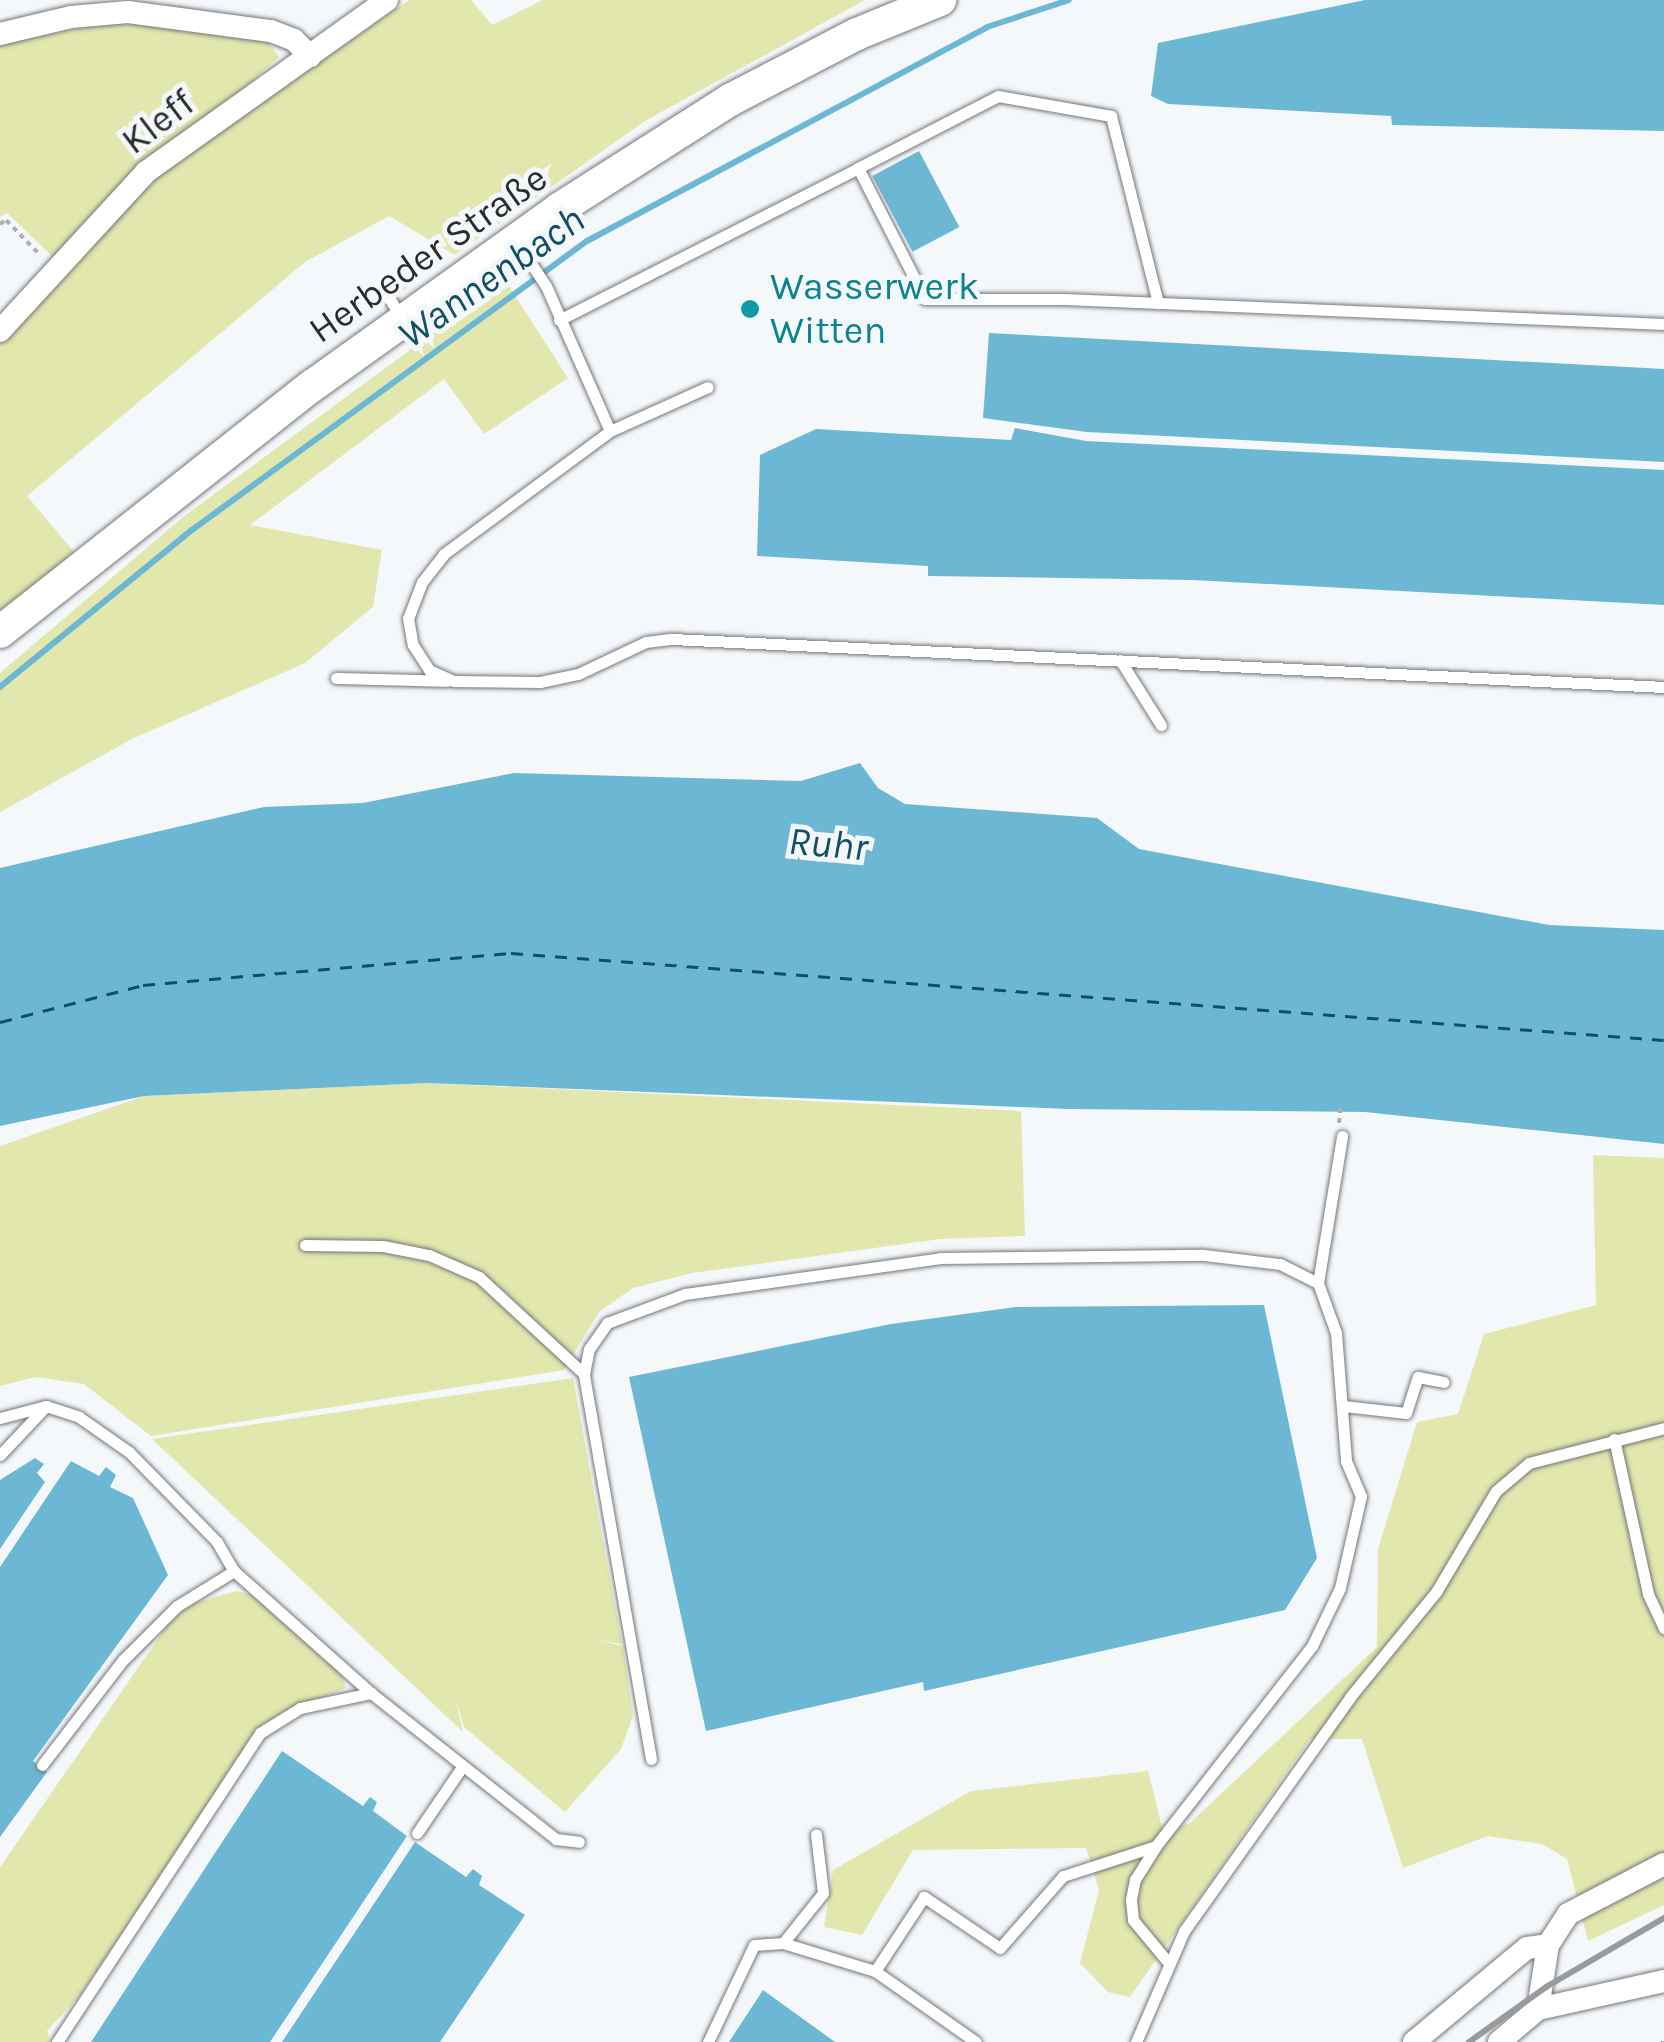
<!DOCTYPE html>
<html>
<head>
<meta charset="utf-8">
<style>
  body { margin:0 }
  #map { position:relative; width:1664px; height:2042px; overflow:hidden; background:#f5f8fb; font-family:Karla,sans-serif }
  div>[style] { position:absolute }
  .green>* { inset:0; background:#e2e7ae }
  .water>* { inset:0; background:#6cb8d4; transform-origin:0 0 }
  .stream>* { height:6px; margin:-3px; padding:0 3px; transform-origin:3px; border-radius:3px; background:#6cb8d4 }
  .ferry>* { height:2.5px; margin-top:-1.25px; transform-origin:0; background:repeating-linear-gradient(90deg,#105064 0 12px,transparent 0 22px) }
  .path>* { height:4px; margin-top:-2px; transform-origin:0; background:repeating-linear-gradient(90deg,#aeb1b3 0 5px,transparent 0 10px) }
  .roads { filter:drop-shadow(0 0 2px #747679) drop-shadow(0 0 2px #747679) }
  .service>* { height:11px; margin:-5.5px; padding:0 5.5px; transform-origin:5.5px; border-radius:5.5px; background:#fff }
  .minor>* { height:22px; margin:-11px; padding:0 11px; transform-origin:11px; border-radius:11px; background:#fff }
  .secondary>* { height:32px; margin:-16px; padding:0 16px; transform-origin:16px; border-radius:16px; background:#fff }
  .rail>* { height:6px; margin:-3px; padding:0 3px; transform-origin:3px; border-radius:3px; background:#989a9c }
  .dots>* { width:28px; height:28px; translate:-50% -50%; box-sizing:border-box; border:5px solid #f5f8fb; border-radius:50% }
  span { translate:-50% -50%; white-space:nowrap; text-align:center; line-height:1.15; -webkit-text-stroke:10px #f5f8fb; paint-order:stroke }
  .street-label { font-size:38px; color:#2b2c2d }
  .culture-label { font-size:38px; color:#0d838f }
  .left { translate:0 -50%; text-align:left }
  .water-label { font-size:40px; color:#105064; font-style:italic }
</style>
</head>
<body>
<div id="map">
  <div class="green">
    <div style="clip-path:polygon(409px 0,471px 0,492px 25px,543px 0,865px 0,645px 121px,455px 255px,389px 216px,305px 262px,27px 496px,74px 552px,0 617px,0 340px,166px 169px)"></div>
    <div style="clip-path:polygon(107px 23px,171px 24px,265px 38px,279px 57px,54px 258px,7px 213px,0 217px,0 44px)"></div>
    <div style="clip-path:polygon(505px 280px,568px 378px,484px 434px,444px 379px,250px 525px,382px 550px,373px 607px,305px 663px,132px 739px,0 812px,0 673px,183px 517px)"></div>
    <div style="clip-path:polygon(427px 1083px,1021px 1111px,1025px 1236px,940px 1239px,692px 1273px,633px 1288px,599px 1312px,564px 1370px,151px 1436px,84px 1384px,36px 1377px,0 1386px,0 1146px,144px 1096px)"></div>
    <div style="clip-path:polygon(1593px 1155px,1664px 1158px,1664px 1905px,1588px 1941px,1567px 1859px,1542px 1844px,1488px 1836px,1403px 1868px,1362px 1739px,1310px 1739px,1130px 1997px,1108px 1992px,1080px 1963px,1099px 1890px,1086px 1848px,913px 1850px,862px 1935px,824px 1927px,833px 1870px,971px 1791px,1148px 1771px,1163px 1831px,1190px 1823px,1377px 1647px,1378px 1549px,1417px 1422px,1458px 1414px,1484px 1334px,1596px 1305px)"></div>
    <div style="clip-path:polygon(573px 1378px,622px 1644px,597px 1640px,623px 1646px,633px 1716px,621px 1749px,565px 1812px,464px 1727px,455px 1698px,463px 1732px,152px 1439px)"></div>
    <div style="clip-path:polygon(237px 1591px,252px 1595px,341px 1671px,346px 1688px,263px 1723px,81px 1994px,47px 2031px,51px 2042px,0 2042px,0 1867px,167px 1626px,190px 1604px)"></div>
  </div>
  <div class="water">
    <div style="clip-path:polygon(1365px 0,1664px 0,1664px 131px,1392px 125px,1391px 116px,1168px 104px,1151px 96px,1158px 43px)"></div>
    <div style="left:919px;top:151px;width:86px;height:53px;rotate:62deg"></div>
    <div style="clip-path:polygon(989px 333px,1664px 369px,1664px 462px,1087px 432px,983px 418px)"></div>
    <div style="clip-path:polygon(1015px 428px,1086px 441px,1664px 470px,1664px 605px,1193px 580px,928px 576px,928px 566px,757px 556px,760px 455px,816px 429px,1011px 440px)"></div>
    <div style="clip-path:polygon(860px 763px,878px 788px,905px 804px,1097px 818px,1139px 849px,1549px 925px,1664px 930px,1664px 1144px,1365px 1112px,1069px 1109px,427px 1083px,144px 1096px,0 1126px,0 868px,264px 807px,363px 803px,514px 773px,801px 781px)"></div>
    <div style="clip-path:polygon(1264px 1305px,1317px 1558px,1285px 1610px,924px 1691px,923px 1682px,706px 1731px,629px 1377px,891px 1324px,1016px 1307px)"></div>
    <div style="clip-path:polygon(35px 1458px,44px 1464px,37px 1473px,45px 1482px,0 1549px,0 1480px)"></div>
    <div style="clip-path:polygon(71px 1461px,99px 1476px,106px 1467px,116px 1475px,110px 1487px,133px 1498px,168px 1575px,33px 1761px,47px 1772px,0 1837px,0 1567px)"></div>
    <div style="clip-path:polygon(282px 1751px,363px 1806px,370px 1797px,377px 1802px,373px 1811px,407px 1836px,270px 2042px,91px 2042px)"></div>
    <div style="clip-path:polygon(415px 1842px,466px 1877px,473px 1869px,482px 1876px,479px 1885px,525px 1915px,440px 2042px,282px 2042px)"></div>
    <div style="clip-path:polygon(763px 1990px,835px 2042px,729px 2042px)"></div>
  </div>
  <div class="stream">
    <div style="left:0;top:687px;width:248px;rotate:-39.3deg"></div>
    <div style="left:192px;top:530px;width:489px;rotate:-36.2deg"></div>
    <div style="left:587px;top:241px;width:454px;rotate:-28.1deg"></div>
    <div style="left:987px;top:27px;width:86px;rotate:-18.2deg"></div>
  </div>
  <div class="ferry">
    <div style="left:0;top:1022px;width:148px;rotate:-14.5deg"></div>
    <div style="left:143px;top:985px;width:369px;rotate:-5deg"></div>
    <div style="left:511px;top:953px;width:1156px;rotate:4.32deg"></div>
  </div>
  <div class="path">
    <div style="left:0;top:224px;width:7px;rotate:-34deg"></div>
    <div style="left:6px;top:220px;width:50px;rotate:45.8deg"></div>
    <div style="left:1339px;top:1123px;width:20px;rotate:-84deg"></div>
    <div style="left:1663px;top:2041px;width:1px;rotate:90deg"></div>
  </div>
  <div class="roads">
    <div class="service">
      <div style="left:858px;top:168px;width:157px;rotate:-27.2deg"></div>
      <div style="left:998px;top:96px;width:115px;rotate:10deg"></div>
      <div style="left:1111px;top:116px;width:193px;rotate:75.9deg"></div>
      <div style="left:518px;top:244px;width:50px;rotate:56.3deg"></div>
      <div style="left:546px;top:286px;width:158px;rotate:66.2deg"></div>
      <div style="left:610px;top:431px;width:207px;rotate:143.5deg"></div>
      <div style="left:444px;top:554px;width:36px;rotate:128deg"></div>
      <div style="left:422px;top:582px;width:39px;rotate:111deg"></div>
      <div style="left:408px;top:618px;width:27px;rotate:80deg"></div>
      <div style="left:413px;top:645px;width:30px;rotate:57deg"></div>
      <div style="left:429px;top:670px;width:27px;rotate:24deg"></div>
      <div style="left:454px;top:681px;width:86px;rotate:0.7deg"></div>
      <div style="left:540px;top:682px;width:39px;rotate:-12deg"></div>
      <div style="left:578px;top:674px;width:75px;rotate:-25.2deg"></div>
      <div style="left:646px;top:642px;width:26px;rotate:-7deg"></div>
      <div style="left:672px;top:639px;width:993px;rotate:2.77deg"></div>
      <div style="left:401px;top:317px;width:31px;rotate:-122deg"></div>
      <div style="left:385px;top:291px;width:21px;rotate:-37deg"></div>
      <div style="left:559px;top:320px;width:335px;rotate:-26.9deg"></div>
      <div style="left:858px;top:168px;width:147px;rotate:62.9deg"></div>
      <div style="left:925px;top:299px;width:139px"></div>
      <div style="left:1064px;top:299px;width:601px;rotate:2.39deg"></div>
      <div style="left:610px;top:431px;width:107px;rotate:-24.2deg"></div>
      <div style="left:1120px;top:660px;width:77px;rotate:57.8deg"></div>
      <div style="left:336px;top:678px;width:111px;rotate:1.5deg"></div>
      <div style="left:305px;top:1245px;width:78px;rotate:0.7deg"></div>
      <div style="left:383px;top:1246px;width:47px;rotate:11.1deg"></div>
      <div style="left:429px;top:1255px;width:55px;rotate:23.7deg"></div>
      <div style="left:479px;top:1277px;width:143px;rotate:42.7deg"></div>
      <div style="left:1318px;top:1283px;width:149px;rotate:-80.7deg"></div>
      <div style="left:1344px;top:1406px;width:62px;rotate:6.4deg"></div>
      <div style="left:1406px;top:1413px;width:38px;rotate:-72deg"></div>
      <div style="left:1418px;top:1377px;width:26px;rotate:11deg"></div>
      <div style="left:0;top:1418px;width:48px;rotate:-14.6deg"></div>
      <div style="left:46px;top:1406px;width:35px;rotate:18deg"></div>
      <div style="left:79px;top:1417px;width:61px;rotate:35deg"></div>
      <div style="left:129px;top:1452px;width:126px;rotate:45.6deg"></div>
      <div style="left:217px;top:1542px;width:34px;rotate:60deg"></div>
      <div style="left:234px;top:1571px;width:183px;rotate:41.7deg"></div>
      <div style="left:371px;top:1693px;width:236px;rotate:38.3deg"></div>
      <div style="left:556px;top:1839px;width:23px;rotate:7deg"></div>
      <div style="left:1614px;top:1439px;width:159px;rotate:77.6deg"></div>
      <div style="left:1648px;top:1594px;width:38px;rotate:65deg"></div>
      <div style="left:0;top:1455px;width:67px;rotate:-46.8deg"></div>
      <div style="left:651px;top:1759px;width:391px;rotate:-99.9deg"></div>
      <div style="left:584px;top:1374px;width:25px;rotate:-79deg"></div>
      <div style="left:589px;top:1349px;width:32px;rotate:-55deg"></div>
      <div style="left:607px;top:1323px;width:83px;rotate:-20.4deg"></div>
      <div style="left:685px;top:1294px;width:258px;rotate:-8deg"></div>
      <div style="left:940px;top:1258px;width:264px;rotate:-0.7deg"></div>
      <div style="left:1204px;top:1255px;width:77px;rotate:6.8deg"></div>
      <div style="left:1280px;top:1264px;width:42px;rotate:26.6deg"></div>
      <div style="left:1318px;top:1283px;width:53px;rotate:70.2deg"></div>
      <div style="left:1336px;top:1333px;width:128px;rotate:85.5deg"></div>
      <div style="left:1346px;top:1461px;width:38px;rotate:67deg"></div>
      <div style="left:1361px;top:1496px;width:94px;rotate:102.9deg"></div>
      <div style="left:1340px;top:1588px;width:64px;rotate:115.8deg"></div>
      <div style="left:1312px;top:1646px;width:254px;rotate:128deg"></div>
      <div style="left:1156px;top:1846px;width:98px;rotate:162.1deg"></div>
      <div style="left:1063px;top:1876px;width:96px;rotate:131.2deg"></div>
      <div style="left:1000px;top:1948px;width:92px;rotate:-146.1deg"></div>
      <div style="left:924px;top:1897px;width:89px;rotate:123.5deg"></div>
      <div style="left:42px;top:1765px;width:133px;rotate:-52.4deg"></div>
      <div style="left:123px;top:1660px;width:76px;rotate:-45deg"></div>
      <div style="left:177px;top:1606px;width:67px;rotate:-31.6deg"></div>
      <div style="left:417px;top:1833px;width:80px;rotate:-55.7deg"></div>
      <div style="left:1156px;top:1846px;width:39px;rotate:122deg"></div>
      <div style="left:1135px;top:1879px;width:21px;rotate:101deg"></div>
      <div style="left:1131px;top:1900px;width:20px;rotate:84deg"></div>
      <div style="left:1133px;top:1920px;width:53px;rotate:50.3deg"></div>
      <div style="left:783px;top:1943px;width:64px;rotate:-51.3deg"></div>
      <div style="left:823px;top:1893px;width:59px;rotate:-96.8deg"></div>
      <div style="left:57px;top:2042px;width:370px;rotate:-56.7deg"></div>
      <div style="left:260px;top:1733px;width:47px;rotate:-32deg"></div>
      <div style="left:300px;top:1708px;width:73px;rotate:-11.9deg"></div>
      <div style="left:708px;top:2042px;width:107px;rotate:-64.6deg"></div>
      <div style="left:754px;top:1945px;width:29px;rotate:-4deg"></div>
      <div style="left:783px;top:1943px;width:96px;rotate:16.9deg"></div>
      <div style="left:875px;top:1971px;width:123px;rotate:35.1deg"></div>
      <div style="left:1136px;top:2042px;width:121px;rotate:-66.6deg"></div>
      <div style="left:1184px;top:1931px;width:287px;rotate:-54.6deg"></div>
      <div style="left:1350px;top:1697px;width:136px;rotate:-50.7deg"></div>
      <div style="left:1436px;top:1592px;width:117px;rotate:-59.3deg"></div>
      <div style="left:1496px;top:1491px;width:43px;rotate:-40.3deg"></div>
      <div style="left:1529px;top:1463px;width:139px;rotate:-14.5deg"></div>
    </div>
    <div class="minor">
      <div style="left:0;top:34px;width:73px;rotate:-13.5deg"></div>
      <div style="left:71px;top:17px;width:57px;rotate:-5deg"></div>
      <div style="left:128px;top:12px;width:144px;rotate:7.6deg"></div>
      <div style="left:271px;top:31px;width:25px;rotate:21deg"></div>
      <div style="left:294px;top:40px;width:23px;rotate:45deg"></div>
      <div style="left:0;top:331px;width:216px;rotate:-47.4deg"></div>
      <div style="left:146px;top:172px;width:296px;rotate:-35.5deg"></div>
      <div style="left:1538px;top:2009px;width:129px;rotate:-12.5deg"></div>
      <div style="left:1414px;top:2042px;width:147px;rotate:-39.8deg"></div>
      <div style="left:1527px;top:1948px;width:21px;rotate:-8deg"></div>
      <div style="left:1499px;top:2042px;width:51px;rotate:-40.2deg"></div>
      <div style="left:1538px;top:2009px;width:65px;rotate:-81.1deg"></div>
      <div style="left:1548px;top:1945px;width:37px;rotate:-57deg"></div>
      <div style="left:1568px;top:1914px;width:108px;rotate:-27.5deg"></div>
    </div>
    <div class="secondary">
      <div style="left:0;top:632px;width:397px;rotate:-38.3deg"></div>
      <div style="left:312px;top:386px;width:304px;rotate:-35.6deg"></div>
      <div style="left:559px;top:209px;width:203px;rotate:-32.5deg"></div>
      <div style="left:730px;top:100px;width:143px;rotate:-27.5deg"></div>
      <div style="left:857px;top:34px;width:90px;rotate:-22.3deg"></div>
    </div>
  </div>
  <div class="rail">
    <div style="left:1469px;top:2042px;width:95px;rotate:-35.5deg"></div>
    <div style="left:1546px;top:1987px;width:137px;rotate:-30.3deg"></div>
  </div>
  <div class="dots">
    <div style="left:750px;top:309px;background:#0f9aa8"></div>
  </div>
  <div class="street-label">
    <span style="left:158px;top:122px;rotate:-37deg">Kleff</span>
    <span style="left:428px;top:254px;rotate:-35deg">Herbeder Straße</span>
  </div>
  <div class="culture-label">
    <span class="left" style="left:770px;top:309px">Wasserwerk<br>Witten</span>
  </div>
  <div class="water-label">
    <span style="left:491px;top:277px;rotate:-35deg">Wannenbach</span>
    <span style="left:828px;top:844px;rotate:5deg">Ruhr</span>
  </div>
</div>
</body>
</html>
